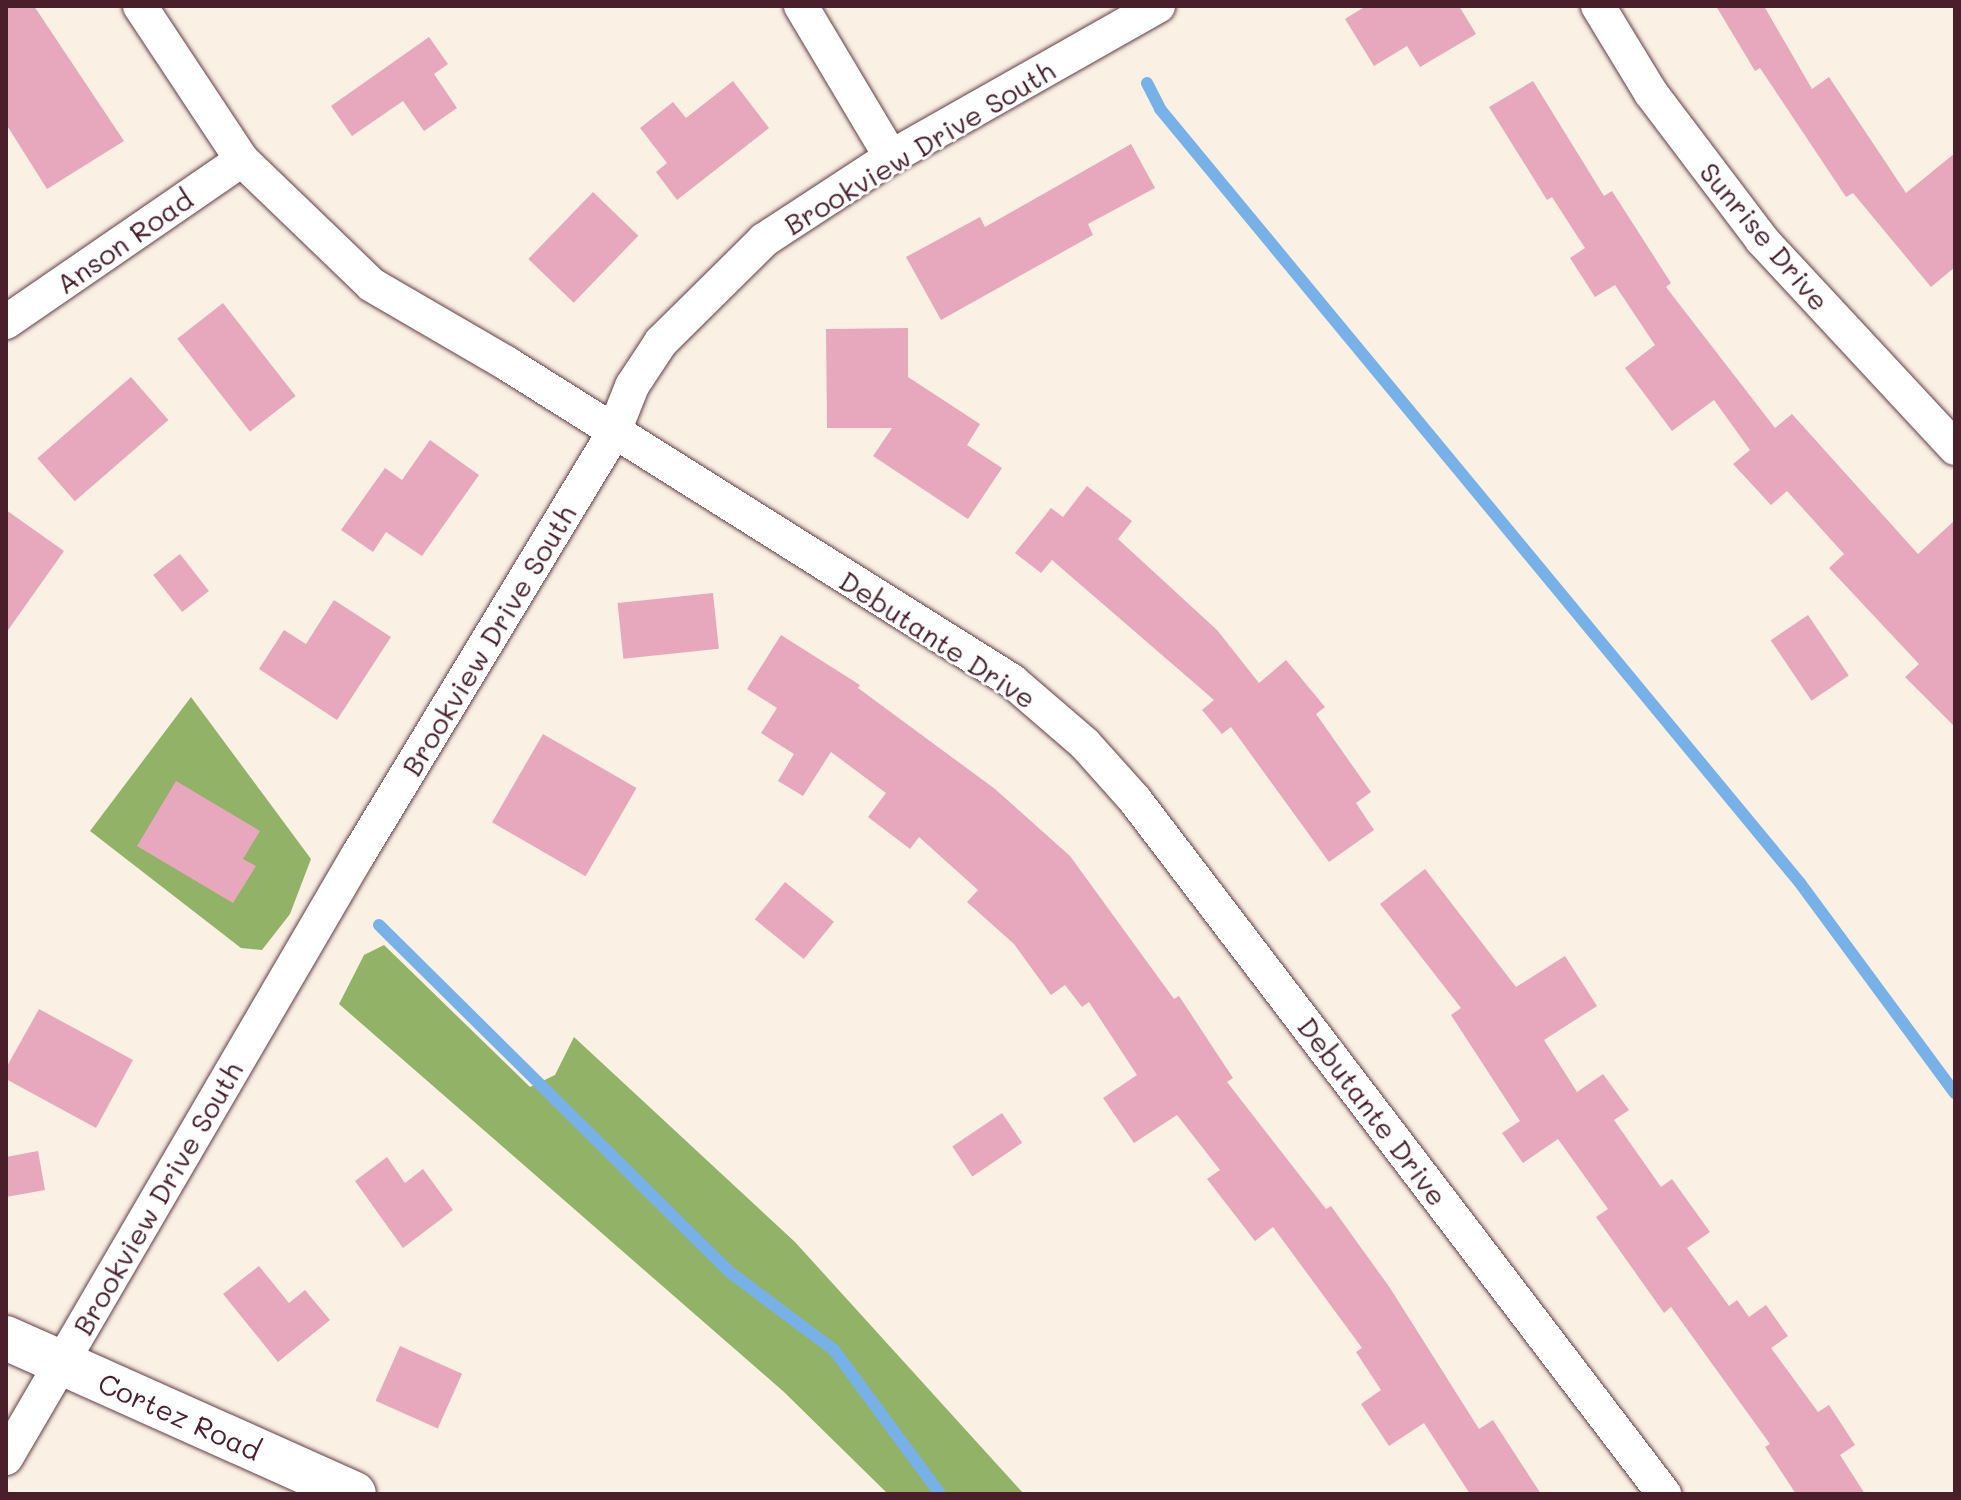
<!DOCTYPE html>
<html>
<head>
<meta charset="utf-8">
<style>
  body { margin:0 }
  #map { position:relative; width:1961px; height:1500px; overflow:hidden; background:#faf0e4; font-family:Mali,sans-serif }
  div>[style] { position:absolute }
  .forest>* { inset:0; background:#92b367 }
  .stream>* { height:12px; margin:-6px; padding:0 6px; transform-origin:6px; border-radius:6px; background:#77b1e8 }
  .building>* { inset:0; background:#e7a8bd; transform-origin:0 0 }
  .roads { filter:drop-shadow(0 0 2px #643e47) drop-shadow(0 0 2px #643e47) }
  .minor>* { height:34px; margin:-17px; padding:0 17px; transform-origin:17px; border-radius:17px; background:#fff }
  .tertiary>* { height:44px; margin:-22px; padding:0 22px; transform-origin:22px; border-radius:22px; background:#fff }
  span { translate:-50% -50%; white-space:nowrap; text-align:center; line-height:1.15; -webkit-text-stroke:6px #fff; paint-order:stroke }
  .street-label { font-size:28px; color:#4a1f2b }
  .frame { position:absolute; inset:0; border:8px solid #4a1f2b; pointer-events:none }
</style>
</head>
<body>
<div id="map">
  <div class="forest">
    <div style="clip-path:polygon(191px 697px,311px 859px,290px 914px,262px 950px,241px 948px,90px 831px)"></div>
    <div style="clip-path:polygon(384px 945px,530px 1087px,555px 1075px,574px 1037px,795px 1242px,1024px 1494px,888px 1494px,784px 1392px,339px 1004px,364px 955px)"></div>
  </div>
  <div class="stream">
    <div style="left:1147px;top:83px;width:29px;rotate:63deg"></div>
    <div style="left:1160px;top:109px;width:1004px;rotate:50.41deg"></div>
    <div style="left:1800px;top:883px;width:261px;rotate:53.6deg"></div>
    <div style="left:379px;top:925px;width:495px;rotate:44.7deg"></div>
    <div style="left:731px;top:1273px;width:129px;rotate:36.8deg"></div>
    <div style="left:834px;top:1350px;width:179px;rotate:53.6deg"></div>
  </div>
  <div class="building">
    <div style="clip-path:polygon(6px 6px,34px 6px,124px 141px,47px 189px,6px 124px)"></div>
    <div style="clip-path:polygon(1366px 6px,1459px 6px,1476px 34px,1420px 67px,1407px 46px,1374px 66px,1345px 19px)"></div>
    <div style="clip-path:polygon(1716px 6px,1764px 6px,1812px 89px,1829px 77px,1906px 193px,1955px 153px,1955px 267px,1931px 287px,1853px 193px,1846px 197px,1760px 68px,1755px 71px)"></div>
    <div style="clip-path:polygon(429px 37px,448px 64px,434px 74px,457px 108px,424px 131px,403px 101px,352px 136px,331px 106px)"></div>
    <div style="clip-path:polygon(733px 81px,769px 128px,677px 200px,656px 172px,667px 163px,640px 128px,673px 102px,686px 118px)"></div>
    <div style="clip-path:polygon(1533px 81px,1604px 196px,1612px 191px,1671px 283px,1666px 287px,1775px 428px,1792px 414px,1918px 554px,1955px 520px,1955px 727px,1905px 677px,1919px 664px,1829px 568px,1844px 554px,1787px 491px,1771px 505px,1733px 464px,1750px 450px,1714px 400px,1672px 431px,1625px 368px,1655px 345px,1615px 285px,1595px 297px,1570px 258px,1585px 248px,1552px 197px,1547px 200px,1489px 107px)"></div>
    <div style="clip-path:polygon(1131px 144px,1155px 188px,1088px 224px,1093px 235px,941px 320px,906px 257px,980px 217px,985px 227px)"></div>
    <div style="left:593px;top:192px;width:63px;height:93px;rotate:44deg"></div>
    <div style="left:223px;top:303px;width:118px;height:58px;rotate:52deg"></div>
    <div style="clip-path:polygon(908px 328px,908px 377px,980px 424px,967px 445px,1002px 468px,968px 519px,873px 456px,892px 428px,827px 428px,826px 329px)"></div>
    <div style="left:131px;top:377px;width:57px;height:124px;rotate:49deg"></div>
    <div style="clip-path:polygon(430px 440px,479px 475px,422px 556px,386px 532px,373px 552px,341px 530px,385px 468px,402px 480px)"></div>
    <div style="clip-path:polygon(1087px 486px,1132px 521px,1118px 539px,1217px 630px,1259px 683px,1286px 660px,1325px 707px,1316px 714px,1371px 792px,1356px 803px,1374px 830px,1329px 862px,1231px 727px,1222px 734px,1202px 710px,1214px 700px,1052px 560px,1041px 573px,1015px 553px,1051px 508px,1063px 517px)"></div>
    <div style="clip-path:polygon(6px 510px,64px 551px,6px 633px)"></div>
    <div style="left:180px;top:554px;width:47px;height:34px;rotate:52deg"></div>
    <div style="left:713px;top:593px;width:56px;height:96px;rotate:84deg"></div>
    <div style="clip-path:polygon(334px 600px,391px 637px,337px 720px,259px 669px,284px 630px,306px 644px)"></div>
    <div style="left:1808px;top:615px;width:73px;height:45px;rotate:56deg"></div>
    <div style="clip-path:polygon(781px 635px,860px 685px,858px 688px,995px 789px,1070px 856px,1174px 999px,1179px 996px,1233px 1078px,1227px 1082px,1326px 1209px,1331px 1206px,1390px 1288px,1479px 1429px,1493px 1420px,1541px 1494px,1470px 1494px,1424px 1423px,1389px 1446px,1361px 1404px,1381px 1390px,1356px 1352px,1362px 1348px,1273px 1227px,1255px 1241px,1207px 1179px,1220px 1170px,1177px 1115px,1134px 1143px,1103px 1098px,1137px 1075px,1089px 1002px,1082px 1007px,1065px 985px,1051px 995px,1014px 944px,967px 902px,978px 890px,919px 837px,910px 849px,868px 817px,886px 793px,831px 752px,803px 796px,778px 781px,794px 754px,761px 733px,777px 708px,747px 689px)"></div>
    <div style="left:543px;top:734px;width:108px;height:102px;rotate:30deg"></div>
    <div style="clip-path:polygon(176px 781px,260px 831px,243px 859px,256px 866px,233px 903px,137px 846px)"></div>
    <div style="clip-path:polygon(1425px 869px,1516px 987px,1565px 956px,1597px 1006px,1544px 1040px,1577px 1092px,1603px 1074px,1629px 1110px,1614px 1120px,1661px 1187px,1672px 1179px,1710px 1232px,1687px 1248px,1729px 1306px,1737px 1300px,1749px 1317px,1766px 1305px,1788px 1336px,1771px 1348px,1818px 1412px,1829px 1405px,1855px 1445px,1840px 1455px,1865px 1494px,1796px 1494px,1765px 1447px,1770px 1444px,1671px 1307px,1664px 1313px,1596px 1217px,1608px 1209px,1558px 1139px,1523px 1163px,1502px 1133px,1520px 1121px,1451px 1015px,1461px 1008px,1380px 904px)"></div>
    <div style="left:785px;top:882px;width:63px;height:48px;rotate:39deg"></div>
    <div style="clip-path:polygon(39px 1009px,133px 1060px,96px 1128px,6px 1079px,6px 1068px)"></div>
    <div style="left:1002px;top:1113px;width:36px;height:60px;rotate:56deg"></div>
    <div style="clip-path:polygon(38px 1151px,45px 1190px,6px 1197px,6px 1157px)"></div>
    <div style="clip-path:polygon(387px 1157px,405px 1183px,423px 1169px,453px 1210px,403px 1248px,355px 1181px)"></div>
    <div style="clip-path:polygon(259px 1266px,289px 1303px,305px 1290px,330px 1320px,278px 1362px,223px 1294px)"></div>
    <div style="left:400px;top:1346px;width:68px;height:60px;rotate:24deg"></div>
  </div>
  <div class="roads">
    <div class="minor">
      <div style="left:140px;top:6px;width:185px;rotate:56.5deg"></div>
      <div style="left:242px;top:160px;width:180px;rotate:43.9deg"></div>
      <div style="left:372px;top:285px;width:155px;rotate:30.2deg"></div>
      <div style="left:506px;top:363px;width:598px;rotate:32.15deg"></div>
      <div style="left:1012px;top:681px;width:96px;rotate:40.8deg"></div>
      <div style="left:1085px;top:744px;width:75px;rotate:48.2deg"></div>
      <div style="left:1135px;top:800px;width:873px;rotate:52.68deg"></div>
      <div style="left:801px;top:6px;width:176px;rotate:59.2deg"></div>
      <div style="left:1598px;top:6px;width:102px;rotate:58.7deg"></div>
      <div style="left:1651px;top:93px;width:184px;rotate:52.9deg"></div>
      <div style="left:1762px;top:240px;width:284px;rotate:47.1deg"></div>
      <div style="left:6px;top:322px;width:286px;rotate:-34.5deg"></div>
      <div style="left:6px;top:1458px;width:698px;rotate:-59.73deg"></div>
      <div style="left:358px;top:855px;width:492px;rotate:-58.8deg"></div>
      <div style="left:613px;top:434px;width:52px;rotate:-68.4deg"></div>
      <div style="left:632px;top:386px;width:53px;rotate:-56.6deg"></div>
      <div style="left:661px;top:342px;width:145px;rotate:-44.7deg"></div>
      <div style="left:764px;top:240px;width:152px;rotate:-33.2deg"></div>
      <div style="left:891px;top:157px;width:307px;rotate:-29.5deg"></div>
    </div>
    <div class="tertiary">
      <div style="left:6px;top:1338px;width:381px;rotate:24.1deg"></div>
    </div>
  </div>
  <div class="street-label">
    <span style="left:919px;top:147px;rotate:-31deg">Brookview Drive South</span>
    <span style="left:1765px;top:236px;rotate:50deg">Sunrise Drive</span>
    <span style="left:124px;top:241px;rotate:-35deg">Anson Road</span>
    <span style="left:938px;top:639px;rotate:33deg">Debutante Drive</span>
    <span style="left:488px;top:640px;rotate:-59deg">Brookview Drive South</span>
    <span style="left:1373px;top:1111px;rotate:53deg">Debutante Drive</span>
    <span style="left:157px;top:1198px;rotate:-60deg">Brookview Drive South</span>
    <span style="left:180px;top:1416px;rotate:24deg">Cortez Road</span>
  </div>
  <div class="frame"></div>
</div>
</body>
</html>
